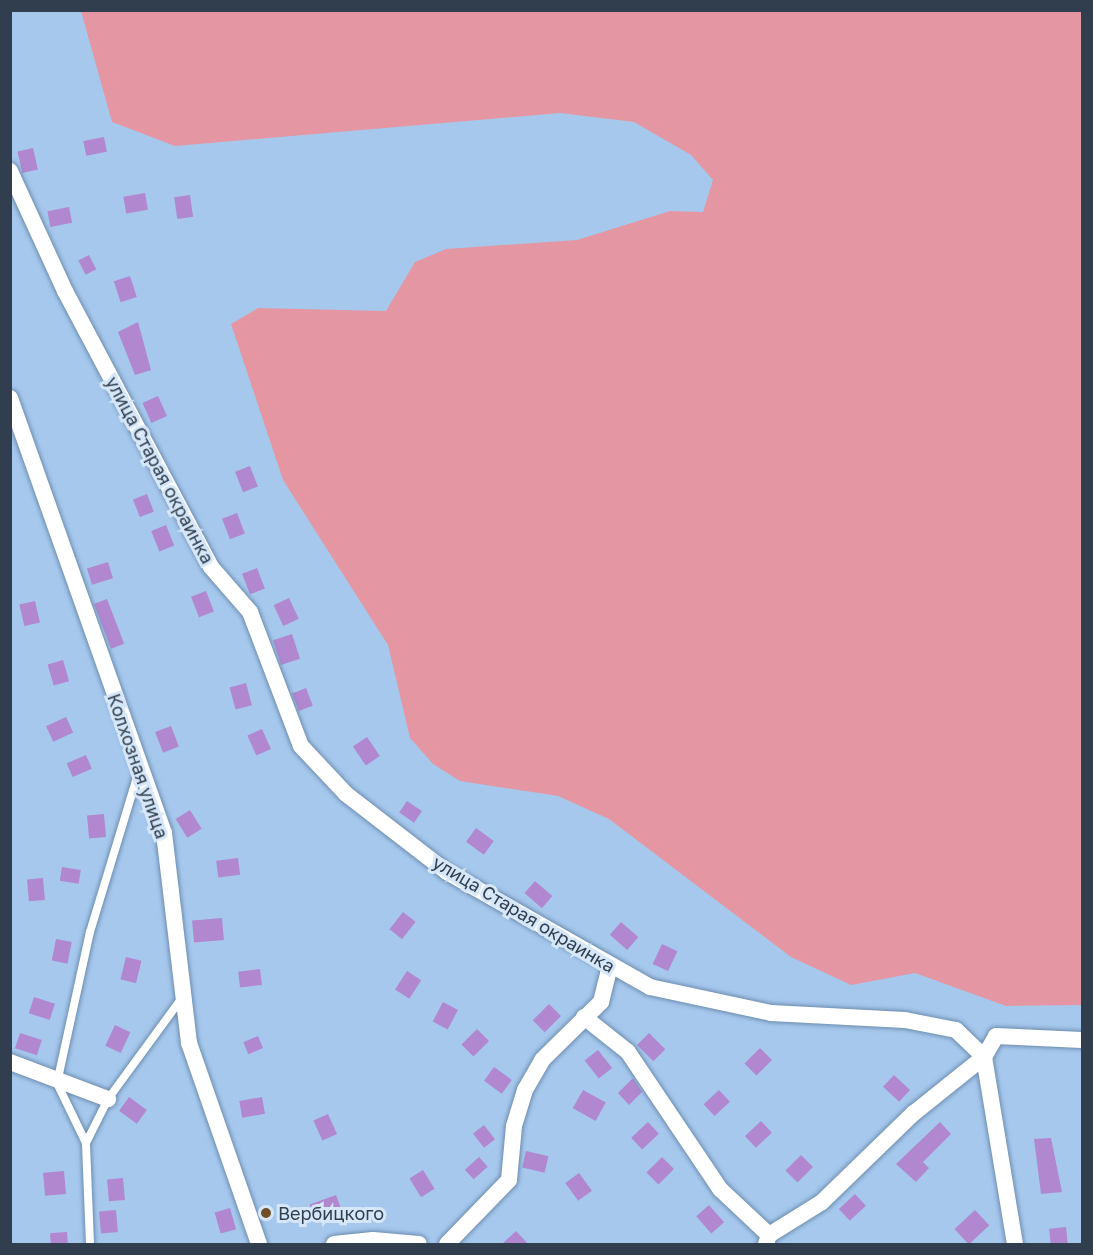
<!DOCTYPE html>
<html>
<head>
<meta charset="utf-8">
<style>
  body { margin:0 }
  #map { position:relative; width:1093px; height:1255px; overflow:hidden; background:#a6c8ed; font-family:"Golos Text",sans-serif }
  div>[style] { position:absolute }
  .green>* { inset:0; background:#e497a2 }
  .building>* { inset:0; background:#b187d0; transform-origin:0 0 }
  .roads { filter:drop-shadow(0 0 2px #6d8daf) drop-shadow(0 0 2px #6d8daf) }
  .lane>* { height:8px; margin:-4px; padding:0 4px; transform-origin:4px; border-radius:4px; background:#fff }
  .street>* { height:16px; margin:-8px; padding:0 8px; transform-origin:8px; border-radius:8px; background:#fff }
  .dots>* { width:16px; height:16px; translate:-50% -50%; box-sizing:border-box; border:3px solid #d6e7fa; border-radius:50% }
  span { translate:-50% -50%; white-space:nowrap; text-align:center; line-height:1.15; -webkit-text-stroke:6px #d6e7fa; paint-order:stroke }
  .street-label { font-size:18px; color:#303e4d }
  .poi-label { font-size:18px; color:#303e4d }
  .left { translate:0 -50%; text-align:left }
  .frame { position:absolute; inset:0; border:12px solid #303e4d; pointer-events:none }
</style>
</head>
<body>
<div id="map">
  <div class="green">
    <div style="clip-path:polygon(81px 11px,1082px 11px,1082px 1005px,1006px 1006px,915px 973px,851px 985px,791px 957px,609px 819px,558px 796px,460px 781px,433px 764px,410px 738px,388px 645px,283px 480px,231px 324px,258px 308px,386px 311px,415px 262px,446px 249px,577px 240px,670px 211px,703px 212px,713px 180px,691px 155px,634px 122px,560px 113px,175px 146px,112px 122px)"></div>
  </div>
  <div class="building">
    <div style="left:104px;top:137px;width:15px;height:21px;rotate:79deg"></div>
    <div style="left:33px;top:148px;width:22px;height:16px;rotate:77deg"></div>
    <div style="left:145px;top:193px;width:17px;height:22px;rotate:80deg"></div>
    <div style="left:190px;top:195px;width:22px;height:16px;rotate:82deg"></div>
    <div style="left:69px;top:207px;width:16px;height:22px;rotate:79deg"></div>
    <div style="left:89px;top:255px;width:16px;height:12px;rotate:63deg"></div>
    <div style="left:130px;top:276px;width:22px;height:17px;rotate:72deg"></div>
    <div style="clip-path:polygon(138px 322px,151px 370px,135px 375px,118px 332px)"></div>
    <div style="left:158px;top:396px;width:22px;height:17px;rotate:66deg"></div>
    <div style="left:250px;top:466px;width:22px;height:16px;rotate:69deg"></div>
    <div style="left:147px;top:494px;width:19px;height:15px;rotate:69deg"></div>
    <div style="left:237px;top:513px;width:22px;height:16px;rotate:69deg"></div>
    <div style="left:166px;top:525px;width:22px;height:16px;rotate:68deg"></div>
    <div style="left:108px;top:562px;width:17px;height:22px;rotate:73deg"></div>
    <div style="left:257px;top:568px;width:22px;height:16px;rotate:69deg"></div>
    <div style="left:206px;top:591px;width:22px;height:16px;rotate:69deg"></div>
    <div style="left:289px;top:598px;width:23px;height:17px;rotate:65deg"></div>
    <div style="left:107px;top:599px;width:48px;height:14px;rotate:69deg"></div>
    <div style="left:35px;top:601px;width:22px;height:16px;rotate:77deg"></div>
    <div style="left:292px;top:634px;width:26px;height:20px;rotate:72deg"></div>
    <div style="left:63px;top:660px;width:22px;height:16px;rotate:74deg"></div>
    <div style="left:246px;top:683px;width:23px;height:17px;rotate:75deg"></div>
    <div style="left:306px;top:688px;width:19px;height:15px;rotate:69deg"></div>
    <div style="left:66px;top:717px;width:17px;height:22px;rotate:65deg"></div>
    <div style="left:171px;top:726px;width:22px;height:17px;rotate:69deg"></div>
    <div style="left:262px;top:729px;width:22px;height:16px;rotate:66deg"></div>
    <div style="left:367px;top:737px;width:23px;height:17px;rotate:56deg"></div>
    <div style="left:86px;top:755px;width:15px;height:21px;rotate:67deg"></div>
    <div style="left:407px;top:801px;width:18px;height:14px;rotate:34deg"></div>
    <div style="left:190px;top:810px;width:22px;height:17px;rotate:58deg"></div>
    <div style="left:104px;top:814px;width:23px;height:17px;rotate:85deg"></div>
    <div style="left:476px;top:828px;width:22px;height:17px;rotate:36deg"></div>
    <div style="left:238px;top:858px;width:17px;height:22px;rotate:83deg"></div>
    <div style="left:62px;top:867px;width:19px;height:14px;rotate:9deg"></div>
    <div style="left:43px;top:878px;width:22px;height:16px;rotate:85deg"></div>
    <div style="left:535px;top:881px;width:23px;height:16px;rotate:41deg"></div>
    <div style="left:403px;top:912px;width:16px;height:22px;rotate:38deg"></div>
    <div style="left:222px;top:918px;width:22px;height:30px;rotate:85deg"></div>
    <div style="left:621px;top:922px;width:23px;height:17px;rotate:41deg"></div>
    <div style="left:56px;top:939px;width:16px;height:22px;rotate:11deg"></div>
    <div style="left:662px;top:944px;width:17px;height:22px;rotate:25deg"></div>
    <div style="left:126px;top:957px;width:16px;height:23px;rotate:14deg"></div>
    <div style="left:260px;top:969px;width:16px;height:22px;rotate:83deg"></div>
    <div style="left:407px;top:971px;width:17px;height:22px;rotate:33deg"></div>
    <div style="left:34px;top:997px;width:22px;height:17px;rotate:18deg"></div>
    <div style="left:443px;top:1002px;width:17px;height:22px;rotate:28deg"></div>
    <div style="left:549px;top:1004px;width:17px;height:23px;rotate:45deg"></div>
    <div style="left:115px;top:1025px;width:17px;height:23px;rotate:25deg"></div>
    <div style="left:477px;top:1029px;width:17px;height:22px;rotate:45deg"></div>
    <div style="left:20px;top:1033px;width:23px;height:16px;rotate:18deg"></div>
    <div style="left:649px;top:1033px;width:23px;height:17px;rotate:45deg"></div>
    <div style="left:258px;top:1036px;width:13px;height:16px;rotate:67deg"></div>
    <div style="left:760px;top:1048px;width:17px;height:22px;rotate:45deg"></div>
    <div style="left:598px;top:1050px;width:23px;height:17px;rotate:52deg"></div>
    <div style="left:494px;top:1067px;width:22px;height:17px;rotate:36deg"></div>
    <div style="left:894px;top:1075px;width:22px;height:16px;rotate:43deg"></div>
    <div style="clip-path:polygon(633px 1078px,642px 1092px,629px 1105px,618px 1093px)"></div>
    <div style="left:583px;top:1090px;width:26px;height:21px;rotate:29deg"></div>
    <div style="left:719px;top:1090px;width:16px;height:21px;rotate:47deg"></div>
    <div style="left:129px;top:1097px;width:22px;height:17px;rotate:36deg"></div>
    <div style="left:262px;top:1097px;width:17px;height:23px;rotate:80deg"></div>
    <div style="left:328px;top:1114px;width:22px;height:16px;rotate:66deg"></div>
    <div style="left:761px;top:1121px;width:16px;height:22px;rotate:47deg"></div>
    <div style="left:648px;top:1122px;width:16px;height:23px;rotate:47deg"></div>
    <div style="clip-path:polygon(940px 1122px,951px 1134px,923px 1162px,929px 1168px,916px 1182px,896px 1164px)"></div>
    <div style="left:484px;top:1125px;width:18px;height:14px;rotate:52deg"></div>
    <div style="clip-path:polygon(1051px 1138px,1062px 1192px,1041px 1194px,1034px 1139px)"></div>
    <div style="left:526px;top:1151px;width:23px;height:17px;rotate:13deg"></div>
    <div style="left:801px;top:1155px;width:17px;height:22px;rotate:45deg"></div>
    <div style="left:479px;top:1157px;width:13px;height:19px;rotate:48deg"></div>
    <div style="left:662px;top:1157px;width:17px;height:22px;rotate:45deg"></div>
    <div style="left:423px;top:1170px;width:22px;height:16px;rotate:58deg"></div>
    <div style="left:64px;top:1171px;width:23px;height:21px;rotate:85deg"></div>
    <div style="left:579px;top:1173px;width:22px;height:17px;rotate:54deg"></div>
    <div style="left:123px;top:1178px;width:22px;height:16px;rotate:85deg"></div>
    <div style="left:855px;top:1194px;width:16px;height:22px;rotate:47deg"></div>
    <div style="left:336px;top:1195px;width:20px;height:28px;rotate:70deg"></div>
    <div style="left:709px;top:1205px;width:23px;height:17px;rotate:49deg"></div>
    <div style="left:230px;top:1208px;width:22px;height:16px;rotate:74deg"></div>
    <div style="left:116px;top:1210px;width:22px;height:17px;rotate:85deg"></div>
    <div style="left:975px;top:1210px;width:21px;height:28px;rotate:47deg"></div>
    <div style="left:1066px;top:1227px;width:18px;height:17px;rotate:84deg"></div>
    <div style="clip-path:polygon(516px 1231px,529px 1245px,501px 1245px)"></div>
    <div style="left:67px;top:1232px;width:13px;height:17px;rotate:86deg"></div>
  </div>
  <div class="roads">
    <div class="lane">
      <div style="left:86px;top:1143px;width:67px;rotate:-115.8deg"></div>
      <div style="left:57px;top:1083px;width:155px;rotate:-77.7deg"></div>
      <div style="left:90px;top:932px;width:168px;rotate:-73.1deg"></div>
      <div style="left:90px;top:1244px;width:101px;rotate:-92.3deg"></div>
      <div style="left:86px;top:1143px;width:49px;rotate:-63.4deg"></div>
      <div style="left:108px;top:1099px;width:125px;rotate:-53.8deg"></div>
    </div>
    <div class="street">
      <div style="left:10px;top:171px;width:132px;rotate:65.4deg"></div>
      <div style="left:65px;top:291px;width:312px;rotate:62.1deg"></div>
      <div style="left:211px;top:567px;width:60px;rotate:49.1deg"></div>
      <div style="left:250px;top:612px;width:143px;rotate:69.2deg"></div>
      <div style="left:301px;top:746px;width:66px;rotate:46.8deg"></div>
      <div style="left:346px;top:794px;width:128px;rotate:37.7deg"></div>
      <div style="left:447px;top:872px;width:233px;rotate:29.5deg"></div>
      <div style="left:650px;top:987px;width:124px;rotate:12.1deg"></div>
      <div style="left:771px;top:1013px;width:134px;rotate:3deg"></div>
      <div style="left:905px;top:1020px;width:52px;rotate:11.1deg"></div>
      <div style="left:956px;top:1030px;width:39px;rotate:44deg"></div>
      <div style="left:984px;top:1057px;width:24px;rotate:-60deg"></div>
      <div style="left:996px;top:1036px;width:86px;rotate:2.7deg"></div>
      <div style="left:10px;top:398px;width:461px;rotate:70.5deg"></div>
      <div style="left:164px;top:833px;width:211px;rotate:83.2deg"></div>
      <div style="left:189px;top:1043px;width:213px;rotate:70.8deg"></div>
      <div style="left:584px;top:1017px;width:56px;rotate:38.5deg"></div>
      <div style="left:628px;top:1052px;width:165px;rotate:56.1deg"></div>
      <div style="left:720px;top:1189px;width:67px;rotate:43.2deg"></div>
      <div style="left:984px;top:1057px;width:190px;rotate:80.6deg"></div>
      <div style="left:10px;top:1062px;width:105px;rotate:20.7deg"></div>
      <div style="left:334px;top:1244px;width:39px;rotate:-6deg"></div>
      <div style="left:373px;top:1240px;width:46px;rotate:5deg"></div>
      <div style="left:447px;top:1244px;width:89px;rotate:-45.9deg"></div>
      <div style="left:509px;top:1180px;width:54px;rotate:-84.7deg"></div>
      <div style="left:514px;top:1126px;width:38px;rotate:-73deg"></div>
      <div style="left:525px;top:1090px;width:34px;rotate:-60deg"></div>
      <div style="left:542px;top:1060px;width:83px;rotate:-44.5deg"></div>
      <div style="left:601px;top:1002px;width:37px;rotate:-76deg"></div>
      <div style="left:766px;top:1244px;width:9px;rotate:-72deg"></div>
      <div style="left:769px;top:1235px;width:62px;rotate:-31.9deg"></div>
      <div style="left:822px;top:1202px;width:128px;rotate:-44.1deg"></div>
      <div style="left:914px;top:1113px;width:90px;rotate:-38.7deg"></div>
    </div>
  </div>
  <div class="dots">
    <div style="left:266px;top:1213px;background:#715027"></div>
  </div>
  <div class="street-label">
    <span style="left:160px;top:470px;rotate:62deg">улица Старая окраинка</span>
    <span style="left:138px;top:766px;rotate:71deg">Колхозная улица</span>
    <span style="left:524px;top:914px;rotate:31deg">улица Старая окраинка</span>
  </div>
  <div class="poi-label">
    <span class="left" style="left:278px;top:1213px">Вербицкого</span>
  </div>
  <div class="frame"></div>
</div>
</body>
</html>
